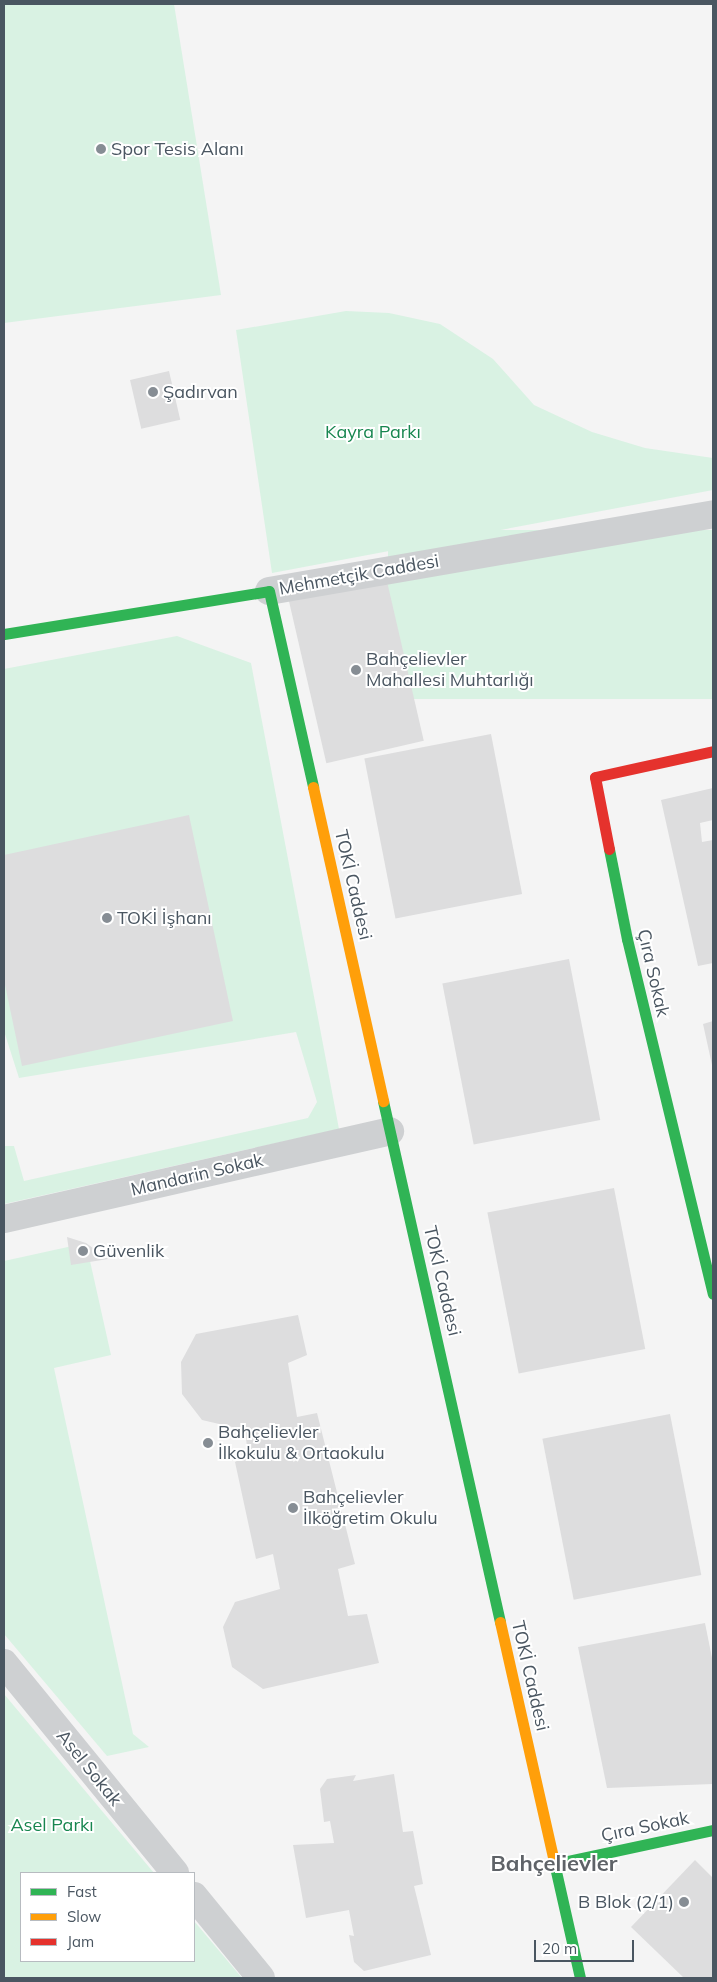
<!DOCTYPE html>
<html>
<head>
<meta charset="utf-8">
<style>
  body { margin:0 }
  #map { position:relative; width:717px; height:1982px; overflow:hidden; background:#f4f4f4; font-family:Mulish,sans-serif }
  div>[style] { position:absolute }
  .green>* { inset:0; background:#d9f2e3; transform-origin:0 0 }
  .building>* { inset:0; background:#ddddde; transform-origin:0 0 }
  .street>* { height:28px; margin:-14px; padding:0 14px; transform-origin:14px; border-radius:14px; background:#ced0d2 }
  .fast>* { height:11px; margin:-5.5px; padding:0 5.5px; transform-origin:5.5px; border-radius:5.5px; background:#30b455 }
  .slow>* { height:11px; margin:-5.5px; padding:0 5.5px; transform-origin:5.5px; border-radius:5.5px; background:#ff9f0a }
  .jam>* { height:11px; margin:-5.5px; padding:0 5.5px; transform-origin:5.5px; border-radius:5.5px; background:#e5322d }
  .dots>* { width:14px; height:14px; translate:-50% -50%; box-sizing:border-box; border:2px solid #fff; border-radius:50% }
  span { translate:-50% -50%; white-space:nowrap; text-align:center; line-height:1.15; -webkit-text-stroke:4px #fff; paint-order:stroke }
  .poi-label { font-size:18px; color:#4a5661 }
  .left { translate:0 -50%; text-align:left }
  .right { translate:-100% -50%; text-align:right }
  .park-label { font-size:18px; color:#17864f }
  .street-label { font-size:18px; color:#4a5661 }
  .district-label { font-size:22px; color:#5f6368; font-weight:700 }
  .frame { position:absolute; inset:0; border:5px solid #4a5661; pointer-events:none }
  .legend { position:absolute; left:20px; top:1872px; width:175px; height:90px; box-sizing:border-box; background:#fff; border:1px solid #b7bbc0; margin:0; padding:6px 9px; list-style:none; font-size:15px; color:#4a5661 }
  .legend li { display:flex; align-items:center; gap:10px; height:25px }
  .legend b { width:25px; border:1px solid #b7bbc0 }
  .scale { position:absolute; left:534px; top:1940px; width:100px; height:22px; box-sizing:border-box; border:2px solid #4a5661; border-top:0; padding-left:6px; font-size:15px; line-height:18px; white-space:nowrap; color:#4a5661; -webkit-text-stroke:4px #fff; paint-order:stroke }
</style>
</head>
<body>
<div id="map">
  <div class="green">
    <div style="clip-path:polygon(4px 4px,174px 4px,221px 295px,4px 323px)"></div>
    <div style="clip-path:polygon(346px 311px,389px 313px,440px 324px,493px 359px,534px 405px,592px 432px,645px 448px,713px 458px,713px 490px,272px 573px,236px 330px)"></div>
    <div style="left:713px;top:530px;width:169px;height:325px;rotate:90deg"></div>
    <div style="clip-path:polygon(177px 636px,251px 663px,339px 1129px,4px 1204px,4px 1146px,14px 1146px,24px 1181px,308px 1118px,317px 1102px,296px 1032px,19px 1078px,4px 1031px,4px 669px)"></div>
    <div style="clip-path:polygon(86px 1243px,111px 1355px,54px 1368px,133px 1734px,149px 1747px,107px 1756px,4px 1634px,4px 1261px)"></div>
    <div style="clip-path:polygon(4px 1694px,154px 1873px,21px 1873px,21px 1961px,194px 1961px,194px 1921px,242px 1978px,4px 1978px)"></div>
  </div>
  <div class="building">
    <div style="left:169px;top:371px;width:50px;height:40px;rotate:77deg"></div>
    <div style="left:386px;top:577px;width:168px;height:100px;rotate:77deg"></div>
    <div style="left:491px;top:734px;width:163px;height:129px;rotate:79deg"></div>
    <div style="clip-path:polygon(713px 788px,713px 820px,700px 823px,702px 842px,713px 840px,713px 963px,698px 966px,661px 800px)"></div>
    <div style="clip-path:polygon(189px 815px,233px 1021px,22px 1066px,4px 980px,4px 855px)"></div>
    <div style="left:569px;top:959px;width:164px;height:129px;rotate:79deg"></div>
    <div style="clip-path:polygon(713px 1021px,713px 1065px,712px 1065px,703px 1024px)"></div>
    <div style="left:614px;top:1188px;width:164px;height:129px;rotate:79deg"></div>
    <div style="clip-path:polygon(67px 1237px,86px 1243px,108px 1259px,71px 1265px)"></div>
    <div style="clip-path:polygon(298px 1315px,307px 1355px,288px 1363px,297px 1417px,317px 1413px,355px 1564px,338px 1569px,348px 1616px,367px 1614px,379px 1663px,263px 1689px,232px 1667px,223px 1627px,235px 1602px,280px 1589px,273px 1554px,256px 1559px,235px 1462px,248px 1455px,245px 1430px,202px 1420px,182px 1394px,181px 1362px,196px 1334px)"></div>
    <div style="left:670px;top:1414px;width:164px;height:130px;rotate:79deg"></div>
    <div style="clip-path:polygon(705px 1623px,713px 1663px,713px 1784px,607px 1788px,578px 1647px)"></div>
    <div style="clip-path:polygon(394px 1774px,403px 1832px,413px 1831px,423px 1884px,414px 1886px,431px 1955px,364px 1971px,354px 1962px,349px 1935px,354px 1936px,349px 1910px,306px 1918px,293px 1845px,334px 1843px,330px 1821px,324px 1822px,320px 1789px,327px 1779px,356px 1775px,353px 1781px)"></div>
    <div style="clip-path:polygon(695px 1860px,713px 1878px,713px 1978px,684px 1978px,631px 1927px)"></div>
  </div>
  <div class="street">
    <div style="left:269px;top:591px;width:451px;rotate:-9.8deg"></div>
    <div style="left:4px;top:1219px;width:396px;rotate:-12.8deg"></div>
    <div style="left:4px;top:1663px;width:271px;rotate:50.8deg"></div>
    <div style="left:194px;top:1896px;width:106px;rotate:50.7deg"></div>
  </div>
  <div class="fast">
    <div style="left:4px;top:634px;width:268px;rotate:-9.2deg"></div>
    <div style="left:269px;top:591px;width:201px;rotate:77.3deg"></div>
    <div style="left:609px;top:849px;width:92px;rotate:78.7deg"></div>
    <div style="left:627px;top:939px;width:365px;rotate:76.4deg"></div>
    <div style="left:383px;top:1101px;width:534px;rotate:77.34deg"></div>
    <div style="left:553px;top:1858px;width:123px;rotate:77.3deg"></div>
    <div style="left:554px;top:1864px;width:163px;rotate:-12.1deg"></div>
  </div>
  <div class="slow">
    <div style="left:313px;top:787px;width:322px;rotate:77.4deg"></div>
    <div style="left:500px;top:1622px;width:242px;rotate:77.3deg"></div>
  </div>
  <div class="jam">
    <div style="left:609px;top:849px;width:73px;rotate:-101deg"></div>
    <div style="left:595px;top:777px;width:121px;rotate:-12.4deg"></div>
  </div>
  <div class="dots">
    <div style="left:101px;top:149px;background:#868d94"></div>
    <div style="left:153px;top:392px;background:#868d94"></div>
    <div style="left:356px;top:670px;background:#868d94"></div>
    <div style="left:107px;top:918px;background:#868d94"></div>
    <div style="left:83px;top:1251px;background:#868d94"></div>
    <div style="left:208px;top:1443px;background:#868d94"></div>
    <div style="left:293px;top:1508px;background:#868d94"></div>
    <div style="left:684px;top:1902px;background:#868d94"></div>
  </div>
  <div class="poi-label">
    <span class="left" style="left:111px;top:149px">Spor Tesis Alanı</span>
    <span class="left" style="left:163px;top:392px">Şadırvan</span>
    <span class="left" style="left:366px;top:670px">Bahçelievler<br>Mahallesi Muhtarlığı</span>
    <span class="left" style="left:117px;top:918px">TOKİ İşhanı</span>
    <span class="left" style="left:93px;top:1251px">Güvenlik</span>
    <span class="left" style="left:218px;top:1443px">Bahçelievler<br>İlkokulu &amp; Ortaokulu</span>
    <span class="left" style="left:303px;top:1508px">Bahçelievler<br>İlköğretim Okulu</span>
    <span class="right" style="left:674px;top:1902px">B Blok (2/1)</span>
  </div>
  <div class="park-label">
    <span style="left:373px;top:432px">Kayra Parkı</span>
    <span style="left:52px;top:1825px">Asel Parkı</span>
  </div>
  <div class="street-label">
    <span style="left:359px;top:575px;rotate:-10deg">Mehmetçik Caddesi</span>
    <span style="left:353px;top:885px;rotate:77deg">TOKİ Caddesi</span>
    <span style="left:653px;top:973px;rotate:77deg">Çıra Sokak</span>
    <span style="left:197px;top:1175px;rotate:-13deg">Mandarin Sokak</span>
    <span style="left:442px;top:1281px;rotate:77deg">TOKİ Caddesi</span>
    <span style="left:530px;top:1676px;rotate:77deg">TOKİ Caddesi</span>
    <span style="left:89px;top:1768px;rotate:51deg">Asel Sokak</span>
    <span style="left:645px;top:1827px;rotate:-12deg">Çıra Sokak</span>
  </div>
  <div class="district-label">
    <span style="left:554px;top:1864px">Bahçelievler</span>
  </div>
  <div class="frame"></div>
  <ul class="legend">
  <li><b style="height:6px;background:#30b455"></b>Fast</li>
  <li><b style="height:6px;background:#ff9f0a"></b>Slow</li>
  <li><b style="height:6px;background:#e5322d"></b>Jam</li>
  </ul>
  <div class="scale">20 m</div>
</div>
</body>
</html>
